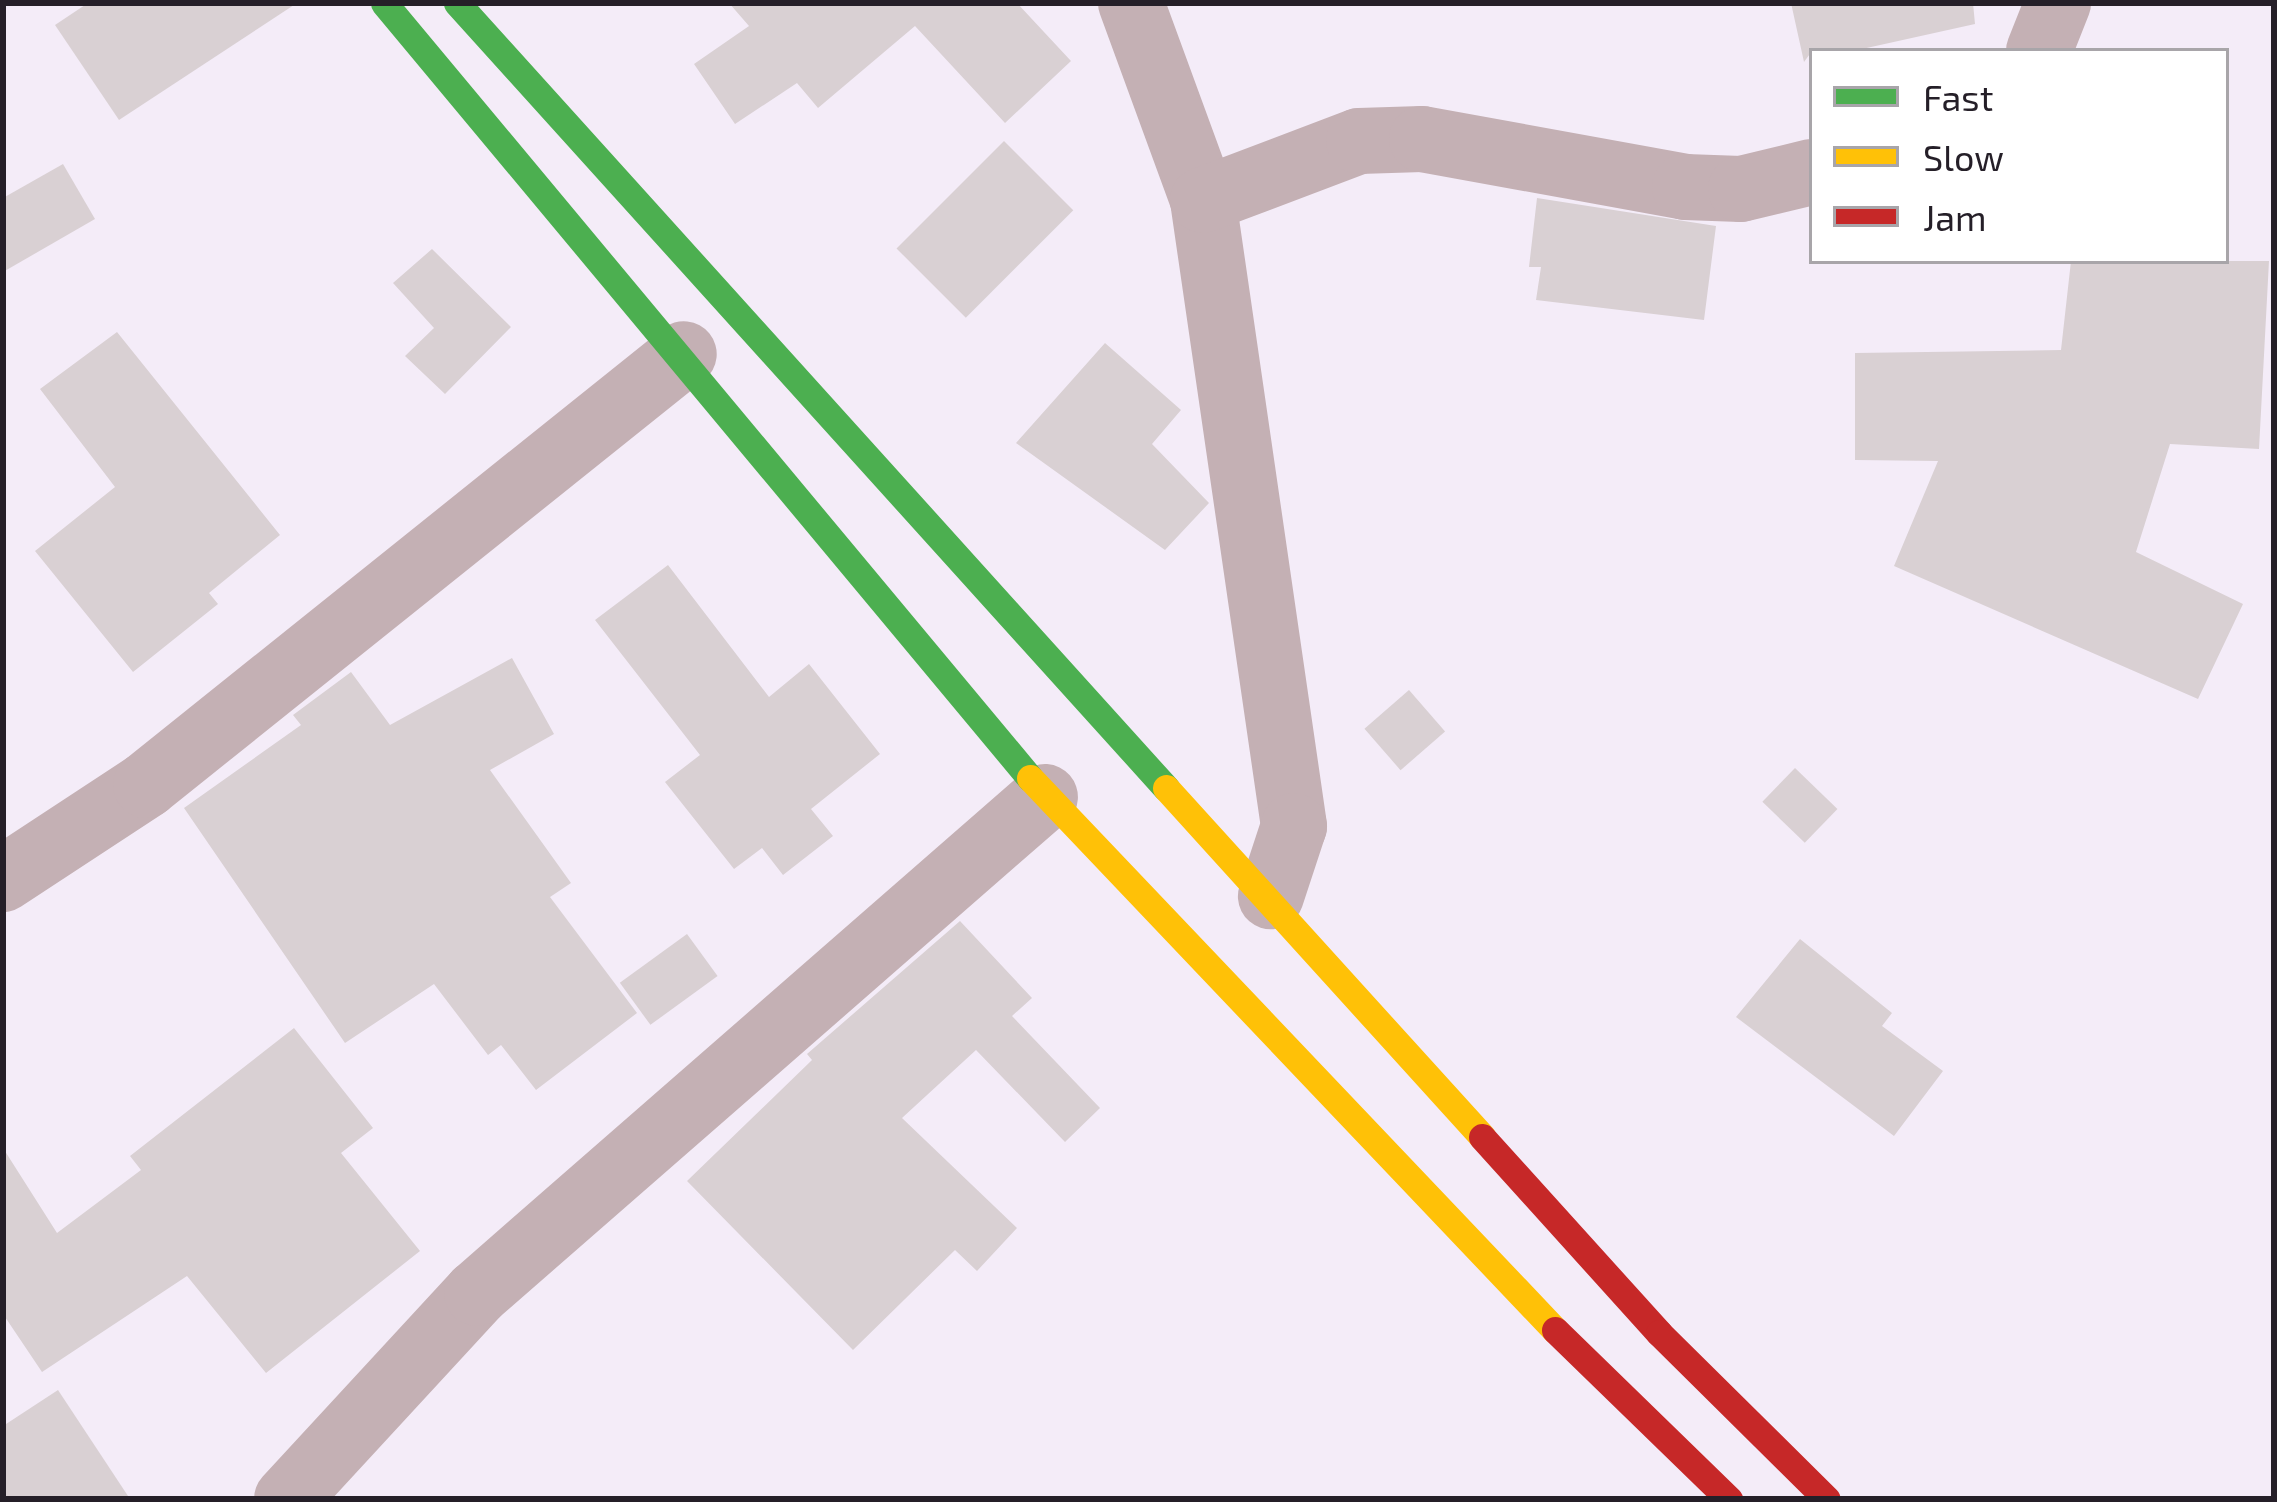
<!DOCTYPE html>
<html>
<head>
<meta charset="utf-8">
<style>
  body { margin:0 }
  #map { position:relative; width:2277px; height:1502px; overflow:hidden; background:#f4ecf8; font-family:"Exo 2",sans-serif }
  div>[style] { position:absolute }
  .building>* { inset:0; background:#d9d0d3; transform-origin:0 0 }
  .street>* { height:66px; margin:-33px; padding:0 33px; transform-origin:33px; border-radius:33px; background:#c4b0b4 }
  .fast>* { height:27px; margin:-13.5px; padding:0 13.5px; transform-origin:13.5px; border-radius:13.5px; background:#4caf50 }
  .slow>* { height:27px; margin:-13.5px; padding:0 13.5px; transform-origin:13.5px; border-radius:13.5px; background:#ffc107 }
  .jam>* { height:27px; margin:-13.5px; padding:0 13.5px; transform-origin:13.5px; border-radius:13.5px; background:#c62828 }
  span { translate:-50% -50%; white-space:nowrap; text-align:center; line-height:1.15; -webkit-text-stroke:10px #fff; paint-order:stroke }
  .frame { position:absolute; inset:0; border:6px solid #251f28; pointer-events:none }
  .legend { position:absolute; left:1809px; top:48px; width:420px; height:216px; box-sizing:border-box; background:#fff; border:3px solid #a8a5a9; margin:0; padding:15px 21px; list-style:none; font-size:36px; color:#251f28 }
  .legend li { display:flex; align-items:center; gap:24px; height:60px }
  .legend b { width:60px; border:3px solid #a8a5a9 }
</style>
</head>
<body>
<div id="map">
  <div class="building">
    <div style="clip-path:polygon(88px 3px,297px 3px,119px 120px,55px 25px)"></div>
    <div style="clip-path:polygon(729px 3px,1017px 3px,1071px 61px,1005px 123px,915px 26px,818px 108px,797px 83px,735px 124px,694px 64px,749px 26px)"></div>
    <div style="clip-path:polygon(1791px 3px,1973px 3px,1975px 24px,1853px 51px,1812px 51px,1804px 62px)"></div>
    <div style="left:1004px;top:141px;width:98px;height:152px;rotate:45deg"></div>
    <div style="clip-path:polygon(63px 164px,95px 219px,3px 272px,3px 198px)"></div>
    <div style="clip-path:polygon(1537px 198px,1716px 226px,1704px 320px,1536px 300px,1541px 267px,1529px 267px)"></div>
    <div style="clip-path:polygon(432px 249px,511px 327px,445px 394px,405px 356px,434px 328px,393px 283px)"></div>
    <div style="clip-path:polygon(2071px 261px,2269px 261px,2259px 449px,2170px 444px,2136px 552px,2243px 604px,2198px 699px,1894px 566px,1938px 461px,1855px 460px,1855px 353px,2061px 350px)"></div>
    <div style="clip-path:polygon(117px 332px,280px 535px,209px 593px,218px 604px,133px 672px,35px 551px,115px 487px,40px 389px)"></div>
    <div style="clip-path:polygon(1105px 343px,1181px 410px,1152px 444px,1209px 503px,1165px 550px,1016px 443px)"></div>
    <div style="clip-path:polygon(668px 565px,769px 697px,809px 664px,880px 754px,811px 809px,833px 836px,783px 875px,762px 848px,734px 869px,665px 782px,700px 755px,595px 620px)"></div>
    <div style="clip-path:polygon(512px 658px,554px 734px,490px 770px,571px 883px,550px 897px,637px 1013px,536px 1090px,501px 1045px,488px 1055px,434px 984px,345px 1043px,184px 808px,301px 725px,293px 715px,351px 672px,390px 725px)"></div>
    <div style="left:1409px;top:690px;width:55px;height:59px;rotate:49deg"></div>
    <div style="left:1795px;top:768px;width:59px;height:47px;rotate:44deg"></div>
    <div style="clip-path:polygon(960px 921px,1032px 998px,1012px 1016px,1100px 1108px,1065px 1142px,976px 1050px,902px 1118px,1017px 1228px,977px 1271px,955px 1250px,853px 1350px,687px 1181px,812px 1060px,807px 1054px)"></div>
    <div style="left:687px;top:934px;width:52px;height:83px;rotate:54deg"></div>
    <div style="clip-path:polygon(1800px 939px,1892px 1013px,1882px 1026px,1943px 1071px,1894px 1136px,1736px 1017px)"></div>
    <div style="clip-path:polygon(294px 1028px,373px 1128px,341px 1153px,420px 1251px,266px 1373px,187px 1276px,42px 1372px,3px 1314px,3px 1148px,57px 1233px,141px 1170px,130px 1156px)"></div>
    <div style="clip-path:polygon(58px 1390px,130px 1499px,3px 1499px,3px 1426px)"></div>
  </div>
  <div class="street">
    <div style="left:1131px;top:3px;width:210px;rotate:69.9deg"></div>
    <div style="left:1203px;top:200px;width:633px;rotate:81.73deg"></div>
    <div style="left:1294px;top:826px;width:74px;rotate:108.2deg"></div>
    <div style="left:2039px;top:51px;width:52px;rotate:-68.4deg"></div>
    <div style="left:1203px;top:200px;width:167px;rotate:-20.7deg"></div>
    <div style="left:1359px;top:141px;width:63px;rotate:-1.8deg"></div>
    <div style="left:1422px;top:139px;width:267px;rotate:10.3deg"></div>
    <div style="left:1685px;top:187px;width:56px;rotate:2deg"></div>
    <div style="left:1741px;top:189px;width:73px;rotate:-13.5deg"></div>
    <div style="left:3px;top:879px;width:171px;rotate:-33.3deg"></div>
    <div style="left:146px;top:785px;width:689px;rotate:-38.7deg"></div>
    <div style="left:287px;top:1499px;width:280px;rotate:-47.3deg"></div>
    <div style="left:477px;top:1293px;width:754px;rotate:-41.13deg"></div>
  </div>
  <div class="fast">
    <div style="left:384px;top:3px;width:1009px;rotate:50.19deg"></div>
    <div style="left:457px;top:3px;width:1058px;rotate:47.91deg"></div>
  </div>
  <div class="slow">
    <div style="left:1030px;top:778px;width:762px;rotate:46.44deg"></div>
    <div style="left:1166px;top:788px;width:471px;rotate:47.8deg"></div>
  </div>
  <div class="jam">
    <div style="left:1482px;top:1137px;width:264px;rotate:47.9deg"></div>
    <div style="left:1659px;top:1333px;width:236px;rotate:44.7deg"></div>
    <div style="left:1555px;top:1330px;width:243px;rotate:44.2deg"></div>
  </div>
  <div class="frame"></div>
  <ul class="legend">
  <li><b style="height:15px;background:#4caf50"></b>Fast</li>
  <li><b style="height:15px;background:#ffc107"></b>Slow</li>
  <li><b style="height:15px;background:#c62828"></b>Jam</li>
  </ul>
</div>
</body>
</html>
